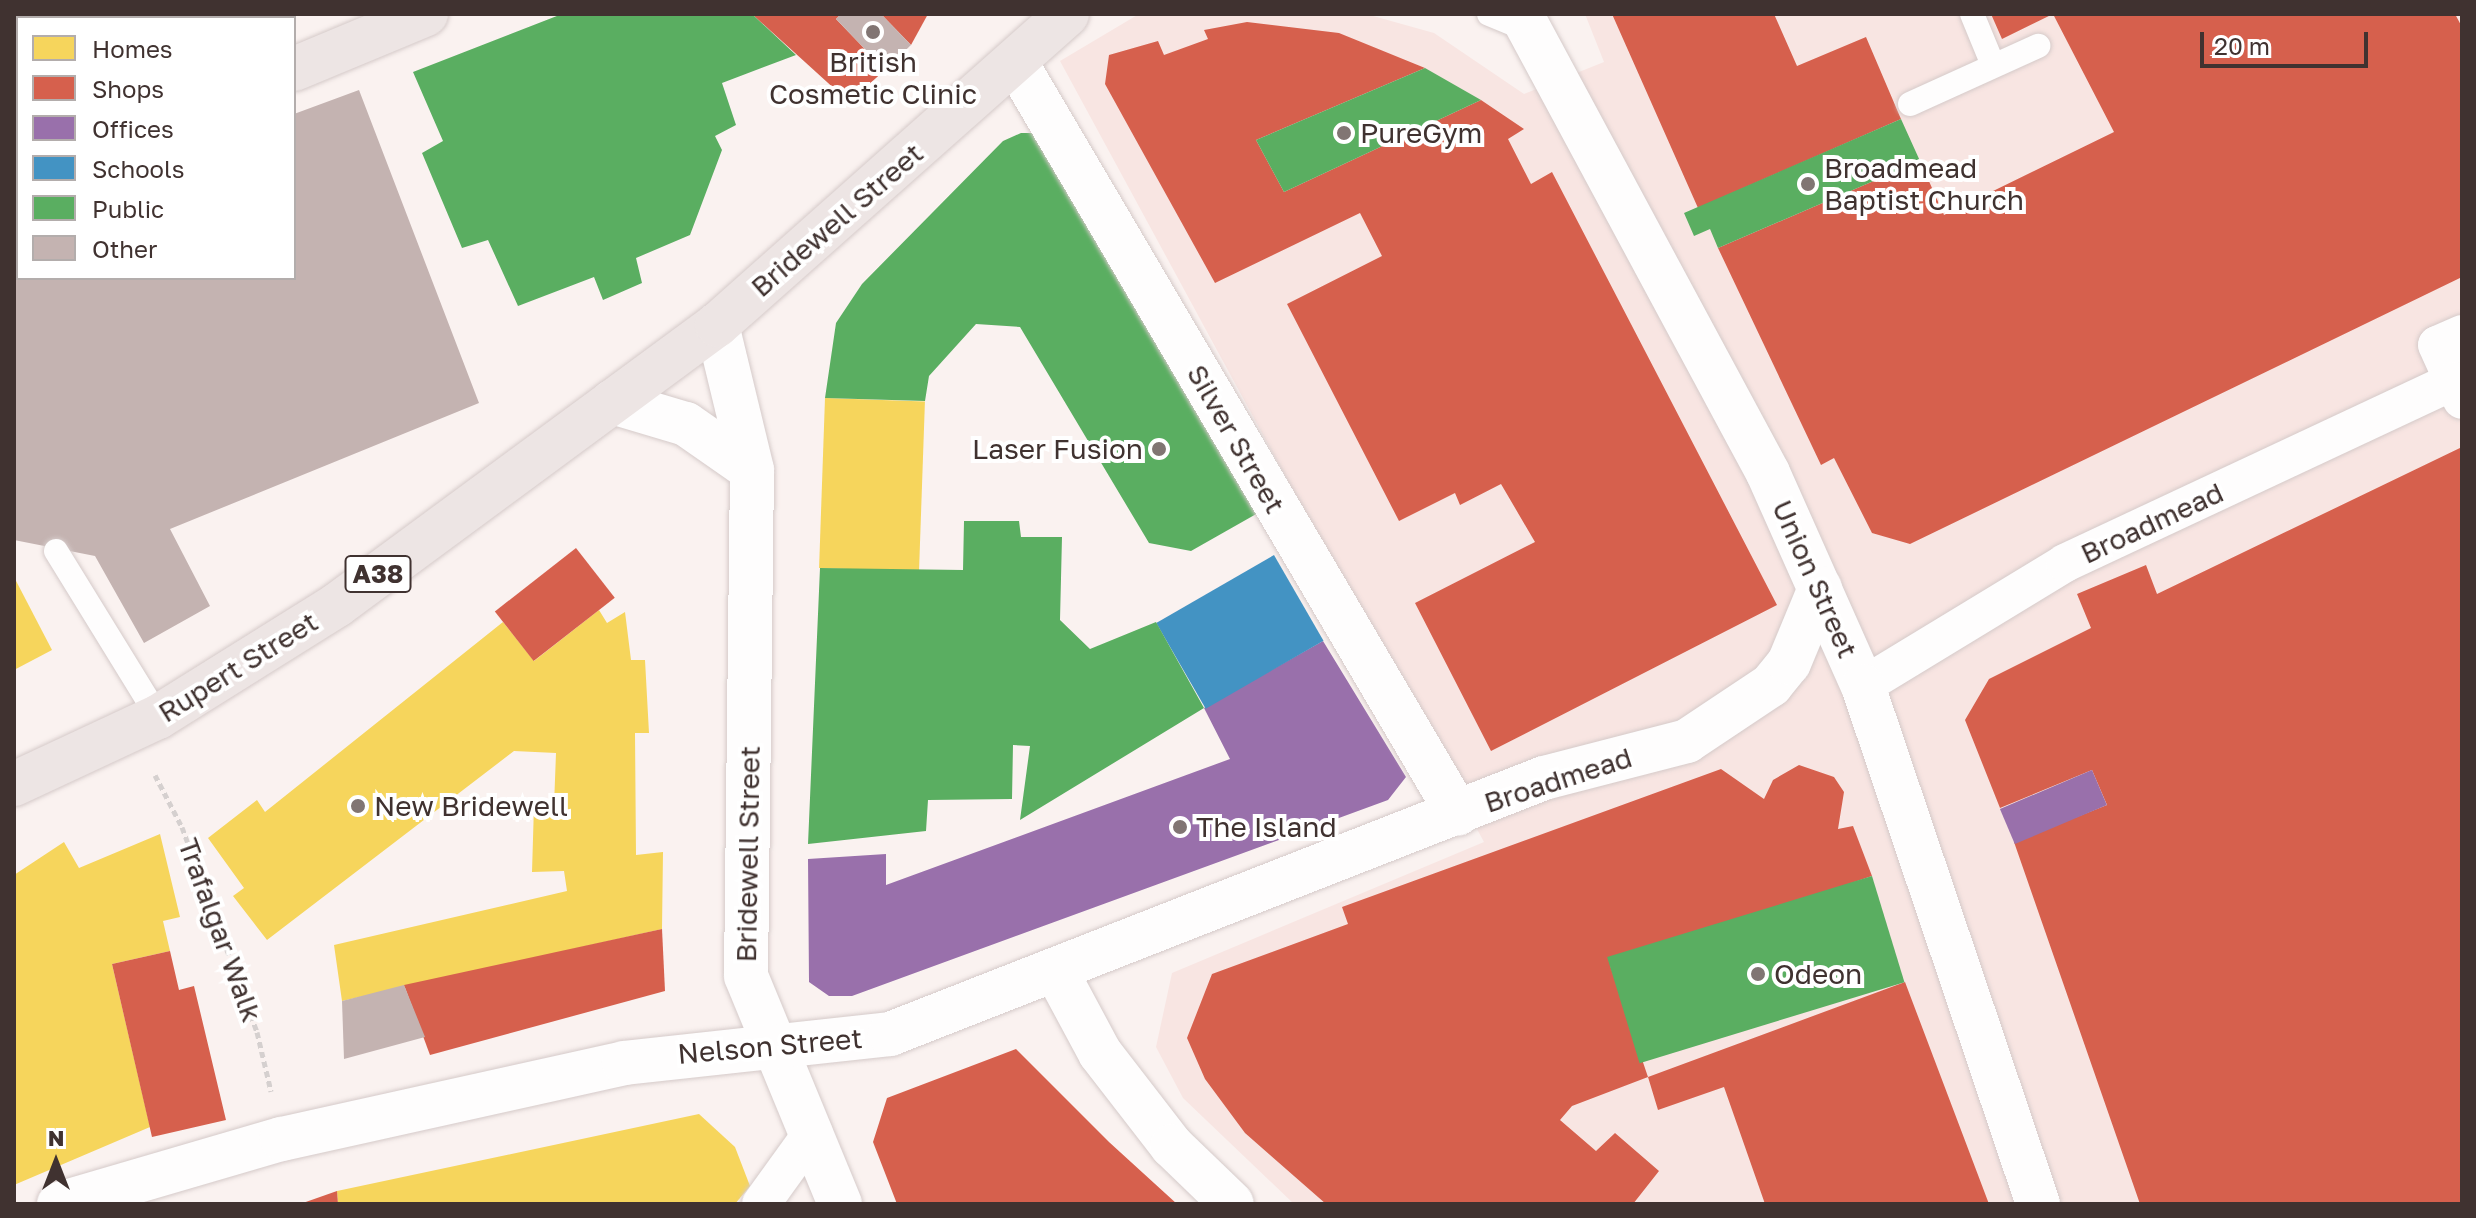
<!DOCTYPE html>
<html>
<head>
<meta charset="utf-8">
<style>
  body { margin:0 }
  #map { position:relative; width:2476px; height:1218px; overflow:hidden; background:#faf2f0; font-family:"Golos Text",sans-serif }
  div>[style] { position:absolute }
  .built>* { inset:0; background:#f8e5e2 }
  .homes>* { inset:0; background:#f6d55c; transform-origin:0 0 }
  .shops>* { inset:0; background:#d6604d; transform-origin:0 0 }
  .offices>* { inset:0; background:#9970ab; transform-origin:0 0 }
  .schools>* { inset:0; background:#4393c3; transform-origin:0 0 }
  .public>* { inset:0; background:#5aae61; transform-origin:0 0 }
  .building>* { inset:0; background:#c4b3b1 }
  .path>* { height:5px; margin-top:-2.5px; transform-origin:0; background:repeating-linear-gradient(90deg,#d5d0cf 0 6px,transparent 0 10px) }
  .roads { filter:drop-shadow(0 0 2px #d5cac9) drop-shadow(0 0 2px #d5cac9) }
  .service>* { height:24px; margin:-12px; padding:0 12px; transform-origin:12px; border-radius:12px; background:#fefdfd }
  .pedestrian>* { height:38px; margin:-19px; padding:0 19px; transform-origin:19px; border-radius:19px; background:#fefdfd }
  .minor>* { height:44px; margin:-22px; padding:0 22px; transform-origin:22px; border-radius:22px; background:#fefdfd }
  .primary>* { height:44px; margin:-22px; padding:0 22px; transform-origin:22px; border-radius:22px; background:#ede5e4 }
  .dots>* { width:22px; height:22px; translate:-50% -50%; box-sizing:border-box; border:4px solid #fff; border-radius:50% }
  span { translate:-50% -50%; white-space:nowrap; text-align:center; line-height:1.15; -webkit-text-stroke:8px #fff; paint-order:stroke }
  .shield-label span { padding:2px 6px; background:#fff; border:2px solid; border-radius:6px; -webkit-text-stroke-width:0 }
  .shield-label { font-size:26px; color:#403230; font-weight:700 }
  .poi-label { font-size:28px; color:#403230 }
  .left { translate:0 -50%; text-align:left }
  .right { translate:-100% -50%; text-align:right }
  .street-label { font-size:28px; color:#403230 }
  .frame { position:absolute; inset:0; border:16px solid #403230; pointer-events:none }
  .legend { position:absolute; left:16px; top:16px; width:280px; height:264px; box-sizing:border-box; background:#fff; border:2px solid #b3adac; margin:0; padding:10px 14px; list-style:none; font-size:24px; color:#403230 }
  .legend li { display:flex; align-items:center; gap:16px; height:40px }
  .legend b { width:40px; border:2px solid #b3adac }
  .north { position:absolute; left:16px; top:1122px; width:80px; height:80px; -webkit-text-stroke:6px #fff; paint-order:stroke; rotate:0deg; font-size:22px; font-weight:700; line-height:32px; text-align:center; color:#403230 }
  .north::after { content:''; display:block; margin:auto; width:28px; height:36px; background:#403230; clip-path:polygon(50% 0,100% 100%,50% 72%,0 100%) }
  .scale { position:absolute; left:2200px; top:32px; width:168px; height:36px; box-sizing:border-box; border:4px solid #403230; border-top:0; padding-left:10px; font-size:24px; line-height:28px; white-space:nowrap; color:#403230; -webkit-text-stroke:6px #fff; paint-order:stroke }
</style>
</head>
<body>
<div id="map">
  <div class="built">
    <div style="clip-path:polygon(1139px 14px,1366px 14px,1434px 33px,1524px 94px,1604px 62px,1585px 14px,2462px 14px,2462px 1204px,1294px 1204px,1183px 1098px,1156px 1047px,1172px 973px,1484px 842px,1060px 61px)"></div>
  </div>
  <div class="homes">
    <div style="left:825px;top:398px;width:100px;height:170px;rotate:2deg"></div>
    <div style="clip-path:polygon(14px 577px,52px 650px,14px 670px)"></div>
    <div style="clip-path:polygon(599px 610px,607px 623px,625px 612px,631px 660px,645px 660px,649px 733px,635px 733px,636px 855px,663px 852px,662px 929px,342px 1001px,334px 945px,567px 891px,564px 871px,532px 872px,534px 805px,554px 806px,556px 753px,514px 751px,267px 940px,233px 896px,244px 888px,208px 838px,257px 800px,265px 812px,503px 622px,534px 661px)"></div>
    <div style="clip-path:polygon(160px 834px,180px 917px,163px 921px,170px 951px,112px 964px,150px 1127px,14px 1185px,14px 875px,64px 842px,79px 868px)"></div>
    <div style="clip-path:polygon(699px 1114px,735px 1147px,750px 1186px,735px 1204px,338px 1204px,337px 1191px)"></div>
  </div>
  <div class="shops">
    <div style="clip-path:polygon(14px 14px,154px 14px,18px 18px,14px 74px)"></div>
    <div style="clip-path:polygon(752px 14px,841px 14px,836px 19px,885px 70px,849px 102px)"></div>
    <div style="clip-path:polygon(881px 14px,928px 14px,911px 45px)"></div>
    <div style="clip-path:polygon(1612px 14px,1774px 14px,1797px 66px,1866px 37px,1901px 119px,1698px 208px)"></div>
    <div style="clip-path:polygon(1991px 14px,2455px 14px,2462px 27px,2462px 277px,1910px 544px,1872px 533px,1834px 458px,1821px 465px,1718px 248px,1920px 161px,1944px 215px,2114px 132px,2053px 14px,2002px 39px)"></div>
    <div style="clip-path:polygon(1247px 22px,1339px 33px,1425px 68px,1256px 140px,1284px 192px,1481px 100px,1524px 129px,1508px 139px,1531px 184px,1552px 172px,1777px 605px,1491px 751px,1415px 603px,1535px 542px,1501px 484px,1460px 505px,1455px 493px,1399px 521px,1287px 304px,1382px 256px,1360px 213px,1215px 283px,1105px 84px,1109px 55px,1158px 41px,1164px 55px,1208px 39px,1204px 30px)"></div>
    <div style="clip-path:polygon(14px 346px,29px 376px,14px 384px)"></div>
    <div style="clip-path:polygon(2462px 447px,2462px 1204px,2140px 1204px,2014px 842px,2107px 805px,2092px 770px,2000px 808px,1965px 720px,1989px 679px,2091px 628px,2077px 594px,2146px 565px,2157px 594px)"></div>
    <div style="left:576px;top:548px;width:63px;height:103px;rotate:52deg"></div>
    <div style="clip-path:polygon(1799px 765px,1834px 777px,1844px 792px,1838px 829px,1853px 826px,1872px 876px,1610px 965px,1648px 1077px,1572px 1106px,1560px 1120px,1596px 1151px,1615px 1133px,1659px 1171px,1633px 1204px,1326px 1204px,1245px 1133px,1205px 1079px,1187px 1038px,1212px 974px,1348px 924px,1342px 907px,1721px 769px,1764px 799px,1773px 780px)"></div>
    <div style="clip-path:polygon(662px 929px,665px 991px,430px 1055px,404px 985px)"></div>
    <div style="clip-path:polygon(170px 951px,179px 990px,194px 986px,226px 1120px,152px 1137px,112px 964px)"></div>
    <div style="clip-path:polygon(1905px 982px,1989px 1204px,1765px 1204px,1724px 1087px,1658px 1110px,1648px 1077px)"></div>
    <div style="clip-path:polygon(1016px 1049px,1109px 1142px,1177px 1204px,897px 1204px,873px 1142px,887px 1098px)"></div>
    <div style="clip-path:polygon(337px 1191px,338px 1204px,300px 1204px)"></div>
  </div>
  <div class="offices">
    <div style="clip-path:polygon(1323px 641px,1406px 777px,1388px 800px,852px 996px,829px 996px,809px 982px,808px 859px,886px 854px,886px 885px,1230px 759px,1204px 708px)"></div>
    <div style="left:2092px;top:770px;width:38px;height:100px;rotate:67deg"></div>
  </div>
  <div class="schools">
    <div style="left:1274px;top:555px;width:99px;height:136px;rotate:60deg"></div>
  </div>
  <div class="public">
    <div style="clip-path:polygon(562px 14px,752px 14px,796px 55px,722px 83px,736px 125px,715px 136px,722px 150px,690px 235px,636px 258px,642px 283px,603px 300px,594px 277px,518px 306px,488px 240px,462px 248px,422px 153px,443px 141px,413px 72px)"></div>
    <div style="clip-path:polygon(1425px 68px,1481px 100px,1284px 192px,1256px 140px)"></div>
    <div style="clip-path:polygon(1901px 119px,1920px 161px,1718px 248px,1710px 229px,1694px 236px,1684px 213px)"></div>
    <div style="clip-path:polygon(1021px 133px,1035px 133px,1258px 513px,1191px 551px,1149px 543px,1020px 327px,976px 324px,929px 376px,925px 401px,825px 398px,836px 323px,862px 284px,1003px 141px)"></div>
    <div style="clip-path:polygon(964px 521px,1019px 521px,1021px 537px,1062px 537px,1060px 620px,1090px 649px,1156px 622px,1204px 708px,1020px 820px,1030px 746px,1013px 745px,1012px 799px,928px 800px,926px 831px,808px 844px,820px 568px,963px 570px)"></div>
    <div style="left:1872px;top:876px;width:111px;height:277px;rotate:73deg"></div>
  </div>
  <div class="building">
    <div style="clip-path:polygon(841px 14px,881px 14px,911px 45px,885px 70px,836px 19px)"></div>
    <div style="clip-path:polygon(359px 90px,479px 403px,170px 529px,210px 606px,144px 643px,95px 556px,14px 540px,14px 230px,18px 278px,294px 278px,294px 114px)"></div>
    <div style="clip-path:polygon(404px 985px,425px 1037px,344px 1059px,342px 1001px)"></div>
  </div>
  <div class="path">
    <div style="left:155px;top:775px;width:59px;rotate:62.6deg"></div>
    <div style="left:182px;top:827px;width:218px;rotate:69.9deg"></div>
    <div style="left:257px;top:1032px;width:61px;rotate:76.7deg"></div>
  </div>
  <div class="roads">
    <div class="service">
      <div style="left:1489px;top:14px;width:42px;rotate:22.3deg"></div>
      <div style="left:1972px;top:14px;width:55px;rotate:67.6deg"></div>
      <div style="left:1910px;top:104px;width:141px;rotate:-24.4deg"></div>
      <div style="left:56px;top:551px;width:195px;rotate:58.4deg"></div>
    </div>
    <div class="pedestrian">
      <div style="left:2462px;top:334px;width:27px;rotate:156deg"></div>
      <div style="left:2437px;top:345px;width:60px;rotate:65.6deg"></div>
      <div style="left:1863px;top:686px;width:237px;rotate:-31.3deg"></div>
      <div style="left:2065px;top:563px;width:429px;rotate:-25.1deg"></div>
      <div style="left:761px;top:1204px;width:89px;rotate:-54.2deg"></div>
    </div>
    <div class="minor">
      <div style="left:1521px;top:14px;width:521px;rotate:61.71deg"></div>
      <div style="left:1768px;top:473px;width:233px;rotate:66deg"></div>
      <div style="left:1863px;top:686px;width:547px;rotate:71.33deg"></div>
      <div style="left:1016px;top:63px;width:871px;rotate:59.52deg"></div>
      <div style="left:717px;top:325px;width:149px;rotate:76.4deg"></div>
      <div style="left:752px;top:470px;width:506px;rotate:90.68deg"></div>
      <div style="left:746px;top:976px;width:247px;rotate:67.6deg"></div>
      <div style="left:612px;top:402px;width:77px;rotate:16.6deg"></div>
      <div style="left:686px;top:424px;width:80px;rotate:34.9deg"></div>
      <div style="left:1056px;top:971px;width:93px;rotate:61.8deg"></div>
      <div style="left:1100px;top:1053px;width:118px;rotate:52.3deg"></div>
      <div style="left:1172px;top:1146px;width:83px;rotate:44deg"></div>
      <div style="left:59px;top:1204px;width:232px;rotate:-16.3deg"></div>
      <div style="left:282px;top:1139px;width:350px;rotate:-12.5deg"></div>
      <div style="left:624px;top:1063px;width:268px;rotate:-6.2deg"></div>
      <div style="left:890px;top:1034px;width:702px;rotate:-21.38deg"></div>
      <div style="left:1544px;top:778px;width:148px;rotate:-14.5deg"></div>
      <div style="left:1687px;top:741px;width:101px;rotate:-33.7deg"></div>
      <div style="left:1771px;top:685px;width:28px;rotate:-51deg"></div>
      <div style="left:1789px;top:663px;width:81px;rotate:-67.5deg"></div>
    </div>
    <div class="primary">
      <div style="left:294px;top:69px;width:143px;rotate:-22.6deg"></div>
      <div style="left:14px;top:186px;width:4px;rotate:-14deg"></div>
      <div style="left:14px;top:784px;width:159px;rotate:-25deg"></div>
      <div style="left:158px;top:717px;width:211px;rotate:-32deg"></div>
      <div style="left:337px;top:605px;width:472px;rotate:-36.4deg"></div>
      <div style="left:717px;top:325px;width:468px;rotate:-41.6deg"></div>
    </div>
  </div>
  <div class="dots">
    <div style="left:873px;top:32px;background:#817573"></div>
    <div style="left:1344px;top:133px;background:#817573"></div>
    <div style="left:1808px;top:184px;background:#817573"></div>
    <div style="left:1159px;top:449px;background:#817573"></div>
    <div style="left:358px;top:806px;background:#817573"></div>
    <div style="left:1180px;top:827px;background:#817573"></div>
    <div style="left:1758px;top:974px;background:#817573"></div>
  </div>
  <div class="shield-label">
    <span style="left:378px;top:574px">A38</span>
  </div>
  <div class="poi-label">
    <span style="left:873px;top:78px">British<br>Cosmetic Clinic</span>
    <span class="left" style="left:1360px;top:133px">PureGym</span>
    <span class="left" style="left:1824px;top:184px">Broadmead<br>Baptist Church</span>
    <span class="right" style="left:1143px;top:449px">Laser Fusion</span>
    <span class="left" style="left:374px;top:806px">New Bridewell</span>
    <span class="left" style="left:1196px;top:827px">The Island</span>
    <span class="left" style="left:1774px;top:974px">Odeon</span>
  </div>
  <div class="street-label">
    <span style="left:837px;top:220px;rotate:-41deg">Bridewell Street</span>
    <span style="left:1236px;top:439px;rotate:60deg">Silver Street</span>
    <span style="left:2152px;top:523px;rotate:-25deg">Broadmead</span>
    <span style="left:1815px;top:579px;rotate:66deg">Union Street</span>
    <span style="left:238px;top:667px;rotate:-32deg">Rupert Street</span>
    <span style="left:1558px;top:780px;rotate:-18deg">Broadmead</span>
    <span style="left:748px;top:854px;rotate:-89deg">Bridewell Street</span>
    <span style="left:220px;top:930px;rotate:70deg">Trafalgar Walk</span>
    <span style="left:770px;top:1046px;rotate:-5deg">Nelson Street</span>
  </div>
  <div class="frame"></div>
  <ul class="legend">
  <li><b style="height:22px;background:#f6d55c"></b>Homes</li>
  <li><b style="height:22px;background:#d6604d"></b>Shops</li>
  <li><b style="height:22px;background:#9970ab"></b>Offices</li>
  <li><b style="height:22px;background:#4393c3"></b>Schools</li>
  <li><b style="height:22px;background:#5aae61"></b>Public</li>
  <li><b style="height:22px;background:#c4b3b1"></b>Other</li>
  </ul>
  <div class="north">N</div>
  <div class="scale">20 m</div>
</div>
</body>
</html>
